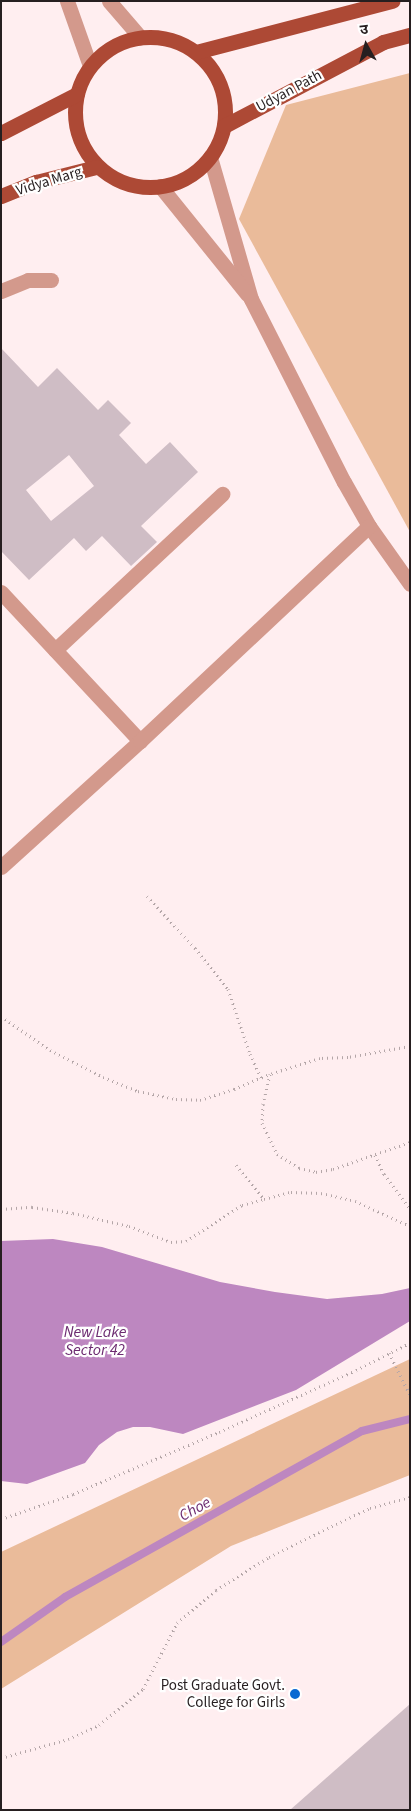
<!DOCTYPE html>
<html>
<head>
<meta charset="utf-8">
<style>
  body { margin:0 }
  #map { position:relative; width:411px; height:1811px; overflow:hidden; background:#ffeef0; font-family:"Source Sans 3","Noto Sans Devanagari",sans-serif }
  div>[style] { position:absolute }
  .green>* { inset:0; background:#eabb9a }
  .water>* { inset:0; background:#bd87c0 }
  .stream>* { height:8px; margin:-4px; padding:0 4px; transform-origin:4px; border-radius:4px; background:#bd87c0 }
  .building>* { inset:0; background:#cfbdc5 }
  .path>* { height:3px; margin-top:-1.5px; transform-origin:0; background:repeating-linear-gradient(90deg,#b4a6a8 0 1px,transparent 0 5px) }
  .minor>* { height:15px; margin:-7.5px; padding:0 7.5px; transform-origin:7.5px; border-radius:7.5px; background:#d3998c }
  .major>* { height:15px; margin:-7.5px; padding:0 7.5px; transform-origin:7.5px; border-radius:7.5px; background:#ad4935 }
  .major>.ring { margin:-7.5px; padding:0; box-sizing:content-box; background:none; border:15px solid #ad4935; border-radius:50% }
  .dots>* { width:14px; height:14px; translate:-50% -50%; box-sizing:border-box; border:2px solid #fff; border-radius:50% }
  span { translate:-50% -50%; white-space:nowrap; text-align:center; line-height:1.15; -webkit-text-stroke:4.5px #fff; paint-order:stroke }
  .street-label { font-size:15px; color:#261f20 }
  .poi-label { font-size:15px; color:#261f20 }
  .right { translate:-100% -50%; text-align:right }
  .water-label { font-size:16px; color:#6d2c71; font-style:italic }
  .frame { position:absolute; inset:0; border:2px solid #261f20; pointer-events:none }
  .north { position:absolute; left:341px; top:20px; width:50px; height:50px; -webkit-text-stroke:4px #fff; paint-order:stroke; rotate:353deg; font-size:14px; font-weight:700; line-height:20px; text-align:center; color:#261f20 }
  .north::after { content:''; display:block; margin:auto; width:18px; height:22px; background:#261f20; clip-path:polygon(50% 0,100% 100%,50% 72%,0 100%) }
</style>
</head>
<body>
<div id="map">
  <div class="green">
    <div style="clip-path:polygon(410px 73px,410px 532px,239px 219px,286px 105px)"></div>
    <div style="clip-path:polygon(410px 1359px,410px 1475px,231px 1546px,1px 1689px,1px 1552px)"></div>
  </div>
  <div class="water">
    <div style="clip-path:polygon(53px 1239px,102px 1247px,220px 1282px,275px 1292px,327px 1299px,382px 1294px,410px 1288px,410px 1321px,296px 1390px,183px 1434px,150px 1427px,133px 1427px,117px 1432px,99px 1445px,85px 1463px,27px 1484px,1px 1481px,1px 1241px)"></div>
  </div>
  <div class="stream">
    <div style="left:1px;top:1642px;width:78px;rotate:-35.1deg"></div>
    <div style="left:65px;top:1597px;width:340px;rotate:-29.2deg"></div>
    <div style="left:362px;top:1431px;width:49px;rotate:-14deg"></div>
  </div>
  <div class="building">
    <div style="clip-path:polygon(evenodd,1px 348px,38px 387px,57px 368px,98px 410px,108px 400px,131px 423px,119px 435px,146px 464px,170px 442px,198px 472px,141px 526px,157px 542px,131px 566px,102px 536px,86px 551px,74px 538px,29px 580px,1px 551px,1px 348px,69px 455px,94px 486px,51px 521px,26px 490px,69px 455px)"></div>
    <div style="clip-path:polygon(410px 1704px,410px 1810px,290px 1810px)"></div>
  </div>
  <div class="path">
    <div style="left:147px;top:896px;width:71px;rotate:47.3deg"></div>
    <div style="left:195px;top:948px;width:53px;rotate:51.2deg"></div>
    <div style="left:228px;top:989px;width:69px;rotate:71.3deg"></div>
    <div style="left:250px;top:1054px;width:26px;rotate:65deg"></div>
    <div style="left:5px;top:1019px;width:55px;rotate:34.6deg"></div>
    <div style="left:50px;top:1050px;width:59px;rotate:27deg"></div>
    <div style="left:103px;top:1077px;width:38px;rotate:22deg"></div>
    <div style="left:138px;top:1091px;width:39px;rotate:12deg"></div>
    <div style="left:176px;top:1099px;width:24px;rotate:2deg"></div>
    <div style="left:200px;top:1100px;width:36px;rotate:-18deg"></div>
    <div style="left:234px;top:1089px;width:39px;rotate:-23deg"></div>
    <div style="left:410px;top:1046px;width:63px;rotate:169.9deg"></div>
    <div style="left:348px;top:1057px;width:28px;rotate:178deg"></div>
    <div style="left:320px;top:1058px;width:52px;rotate:162.3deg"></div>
    <div style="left:270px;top:1074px;width:31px;rotate:103deg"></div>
    <div style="left:263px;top:1104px;width:19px;rotate:93deg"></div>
    <div style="left:262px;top:1123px;width:34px;rotate:64deg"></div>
    <div style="left:277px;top:1154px;width:26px;rotate:32deg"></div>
    <div style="left:299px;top:1168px;width:17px;rotate:13deg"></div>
    <div style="left:316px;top:1172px;width:17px;rotate:-10deg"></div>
    <div style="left:333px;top:1169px;width:82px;rotate:-19.3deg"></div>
    <div style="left:375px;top:1155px;width:21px;rotate:65deg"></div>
    <div style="left:384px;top:1174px;width:44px;rotate:53.4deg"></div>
    <div style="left:236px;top:1165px;width:44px;rotate:50.5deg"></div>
    <div style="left:264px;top:1199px;width:28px;rotate:-15deg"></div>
    <div style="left:291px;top:1192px;width:30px;rotate:2deg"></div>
    <div style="left:321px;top:1193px;width:35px;rotate:13deg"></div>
    <div style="left:355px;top:1201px;width:60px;rotate:24.4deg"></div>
    <div style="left:1px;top:1209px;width:31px;rotate:-4deg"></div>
    <div style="left:32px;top:1207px;width:41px;rotate:8.3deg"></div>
    <div style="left:73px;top:1213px;width:57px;rotate:13.1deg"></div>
    <div style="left:129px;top:1226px;width:45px;rotate:20.9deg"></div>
    <div style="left:171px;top:1242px;width:15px;rotate:-4deg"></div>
    <div style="left:186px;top:1241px;width:67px;rotate:-32.7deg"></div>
    <div style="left:242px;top:1205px;width:23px;rotate:-15deg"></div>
    <div style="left:389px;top:1353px;width:47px;rotate:63.4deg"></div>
    <div style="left:1px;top:1519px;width:76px;rotate:-19.1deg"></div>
    <div style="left:73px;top:1494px;width:159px;rotate:-23deg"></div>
    <div style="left:219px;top:1432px;width:150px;rotate:-24.3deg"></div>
    <div style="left:356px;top:1370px;width:60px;rotate:-26.6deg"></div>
    <div style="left:1px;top:1758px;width:70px;rotate:-15.8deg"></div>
    <div style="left:68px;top:1739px;width:34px;rotate:-24deg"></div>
    <div style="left:99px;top:1725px;width:57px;rotate:-39.3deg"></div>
    <div style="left:143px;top:1689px;width:74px;rotate:-62.7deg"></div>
    <div style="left:177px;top:1623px;width:51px;rotate:-40.2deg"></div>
    <div style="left:216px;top:1590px;width:62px;rotate:-31.9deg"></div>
    <div style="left:269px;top:1557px;width:75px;rotate:-26.2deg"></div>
    <div style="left:336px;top:1524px;width:38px;rotate:-25deg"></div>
    <div style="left:370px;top:1508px;width:41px;rotate:-15.4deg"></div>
  </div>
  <div class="minor">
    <div style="left:67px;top:1px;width:69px;rotate:70.5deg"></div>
    <div style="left:109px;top:1px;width:48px;rotate:49.3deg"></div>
    <div style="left:210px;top:157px;width:148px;rotate:73.9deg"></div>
    <div style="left:251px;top:299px;width:205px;rotate:63.1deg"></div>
    <div style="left:344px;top:482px;width:51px;rotate:60.4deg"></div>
    <div style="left:369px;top:526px;width:71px;rotate:54.7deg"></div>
    <div style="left:160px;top:186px;width:139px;rotate:51.1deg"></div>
    <div style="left:1px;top:291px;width:29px;rotate:-22deg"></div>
    <div style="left:28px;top:280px;width:23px"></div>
    <div style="left:1px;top:592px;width:204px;rotate:47deg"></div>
    <div style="left:55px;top:650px;width:229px;rotate:-43deg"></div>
    <div style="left:1px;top:867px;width:188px;rotate:-42.2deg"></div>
    <div style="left:140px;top:741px;width:314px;rotate:-43.2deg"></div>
  </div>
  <div class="major">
    <div class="ring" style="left:75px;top:37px;width:135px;height:135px"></div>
    <div style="left:196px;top:52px;width:203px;rotate:-14.6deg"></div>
    <div style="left:224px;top:126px;width:180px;rotate:-27.8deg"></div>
    <div style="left:383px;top:42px;width:28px;rotate:-15deg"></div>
    <div style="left:1px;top:133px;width:85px;rotate:-27.2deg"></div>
    <div style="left:1px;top:196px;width:38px;rotate:-22deg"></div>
    <div style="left:36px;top:182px;width:62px;rotate:-14deg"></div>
  </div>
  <div class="dots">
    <div style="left:295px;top:1694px;background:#0a69d2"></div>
  </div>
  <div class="street-label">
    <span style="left:289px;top:91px;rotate:-28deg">Udyan Path</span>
    <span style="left:49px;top:181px;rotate:-17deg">Vidya Marg</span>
  </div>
  <div class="poi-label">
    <span class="right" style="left:285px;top:1694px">Post Graduate Govt.<br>College for Girls</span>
  </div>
  <div class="water-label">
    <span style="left:95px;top:1341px">New Lake<br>Sector 42</span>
    <span style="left:195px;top:1509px;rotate:-29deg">Choe</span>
  </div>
  <div class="frame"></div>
  <div class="north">उ</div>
</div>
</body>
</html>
